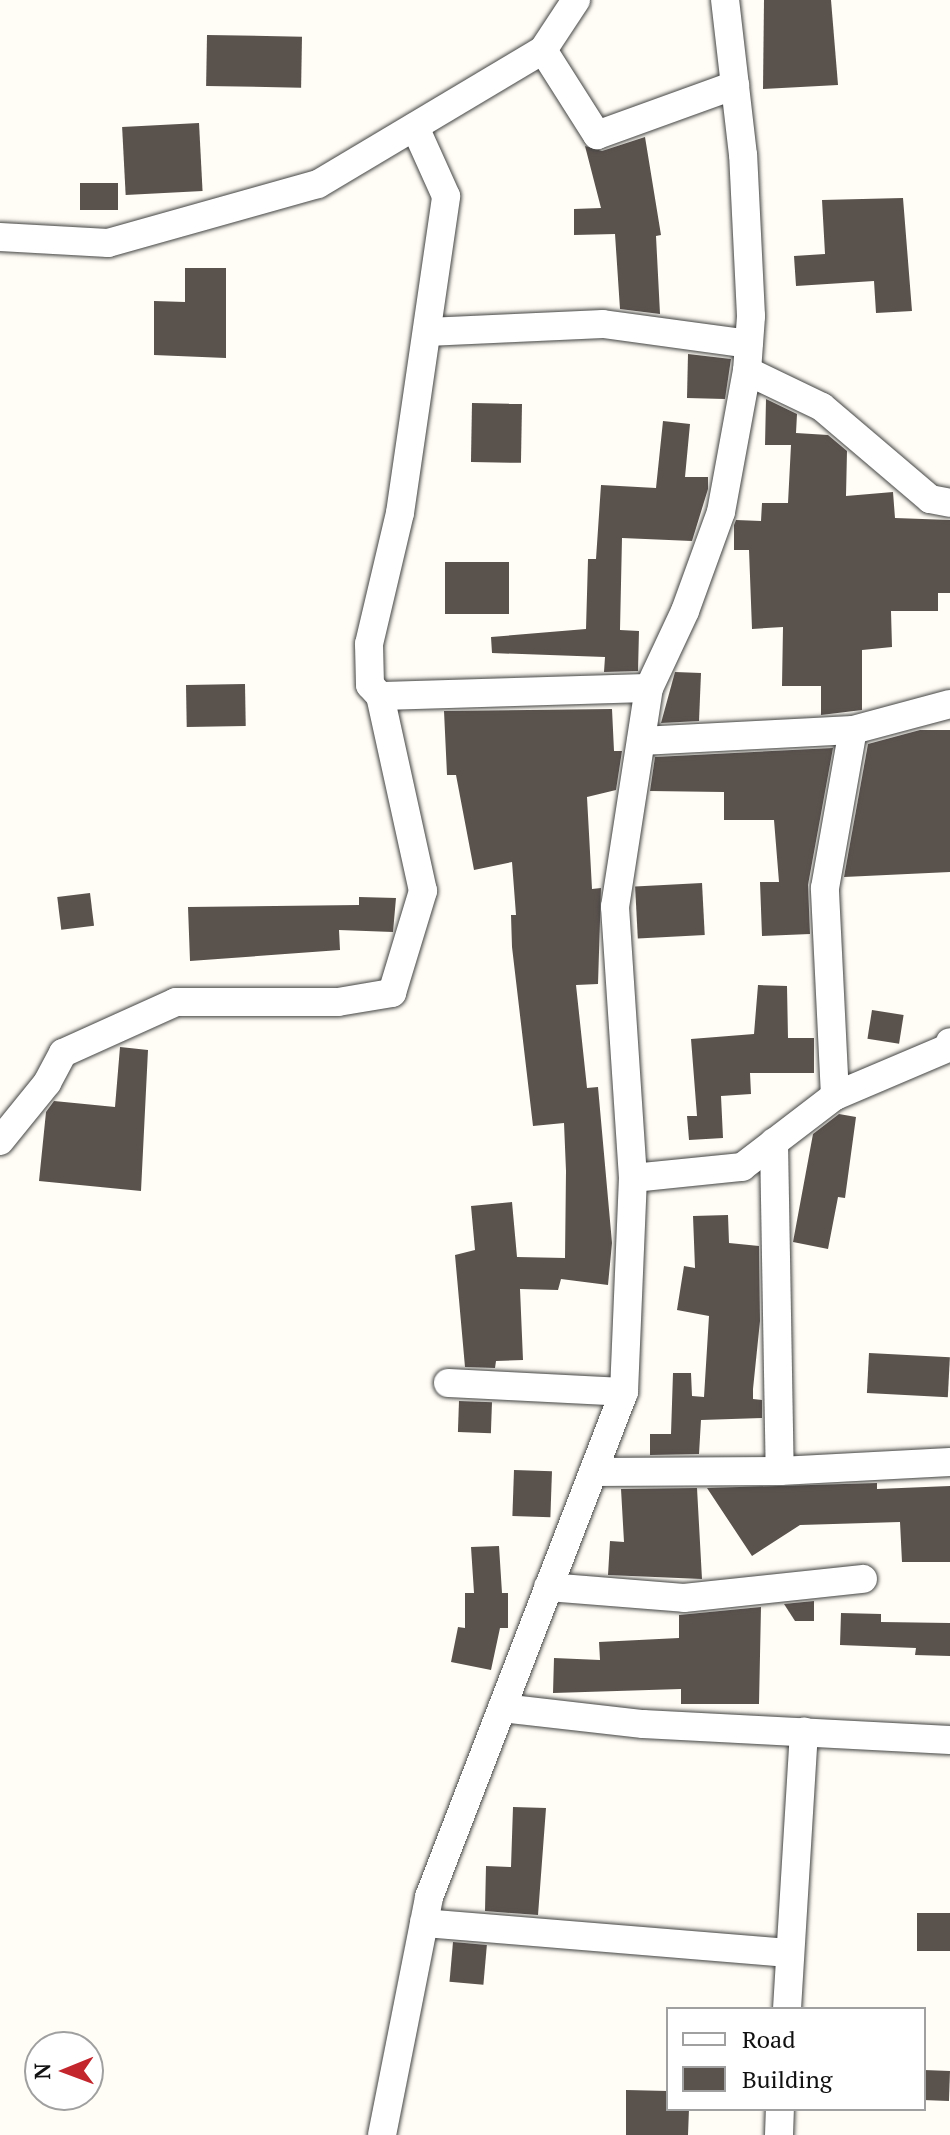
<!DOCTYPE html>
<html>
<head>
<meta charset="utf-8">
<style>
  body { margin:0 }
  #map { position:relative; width:950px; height:2135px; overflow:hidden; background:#fffdf5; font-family:"PT Serif",serif }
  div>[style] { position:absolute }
  .building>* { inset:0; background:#5a524d; transform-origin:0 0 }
  .roads { filter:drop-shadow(0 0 2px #444) drop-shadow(0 0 2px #444) }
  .minor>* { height:28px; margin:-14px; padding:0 14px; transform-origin:14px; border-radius:14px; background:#fff }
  span { translate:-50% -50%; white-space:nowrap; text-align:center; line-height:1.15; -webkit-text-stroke:8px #fff; paint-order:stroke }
  .legend { position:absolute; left:666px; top:2007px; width:260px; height:104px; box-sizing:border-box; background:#fff; border:2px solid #a0a0a0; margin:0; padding:10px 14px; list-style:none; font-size:24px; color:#111 }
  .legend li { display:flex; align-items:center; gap:16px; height:40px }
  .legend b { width:40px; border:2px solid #a0a0a0 }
  .north { position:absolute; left:24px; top:2031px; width:80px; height:80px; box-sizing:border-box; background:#fff; border:2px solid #a0a0a0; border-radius:50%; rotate:269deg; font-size:22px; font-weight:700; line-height:32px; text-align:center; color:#111 }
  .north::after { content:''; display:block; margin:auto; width:28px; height:36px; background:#c4262e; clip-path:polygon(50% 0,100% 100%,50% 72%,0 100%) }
</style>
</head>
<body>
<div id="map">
  <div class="building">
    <div style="clip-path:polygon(764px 0,831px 0,838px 85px,763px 89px)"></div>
    <div style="left:207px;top:35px;width:95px;height:51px;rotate:1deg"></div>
    <div style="left:199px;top:123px;width:68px;height:77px;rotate:87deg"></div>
    <div style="clip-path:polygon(645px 137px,661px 235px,656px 236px,660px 314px,620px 309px,615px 234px,574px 235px,574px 209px,601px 208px,585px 146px,602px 151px)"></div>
    <div style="left:80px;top:183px;width:38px;height:27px"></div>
    <div style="clip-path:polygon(903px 198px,912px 311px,876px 313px,874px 281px,796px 286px,794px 256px,825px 254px,822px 200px)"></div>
    <div style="clip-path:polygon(185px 268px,226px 268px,226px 358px,154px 355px,154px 301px,185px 302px)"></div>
    <div style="clip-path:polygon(688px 354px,731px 359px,725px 399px,687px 398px)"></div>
    <div style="clip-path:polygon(766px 399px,797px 414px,796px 433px,828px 435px,847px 451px,846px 496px,893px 492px,895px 518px,950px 520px,950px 593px,938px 593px,938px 611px,891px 611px,892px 647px,862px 650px,862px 710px,821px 715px,821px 686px,782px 686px,783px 627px,752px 629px,749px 550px,734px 550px,734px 525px,736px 520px,761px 521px,762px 503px,788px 503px,791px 445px,765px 445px)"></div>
    <div style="left:472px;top:403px;width:50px;height:59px;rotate:1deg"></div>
    <div style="clip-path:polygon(663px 421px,690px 424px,685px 477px,708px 477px,708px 489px,692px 541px,622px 538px,620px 630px,639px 631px,638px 671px,604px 672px,605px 657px,492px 653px,491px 637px,586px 629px,588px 559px,596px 559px,601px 485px,656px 488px)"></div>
    <div style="left:509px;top:562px;width:52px;height:64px;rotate:90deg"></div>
    <div style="clip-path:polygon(675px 672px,701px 673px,699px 721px,661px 723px)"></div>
    <div style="left:245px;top:684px;width:42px;height:59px;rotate:89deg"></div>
    <div style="clip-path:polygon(612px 709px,614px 751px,622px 751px,616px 790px,587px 797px,592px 889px,601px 888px,598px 984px,576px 985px,587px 1088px,598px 1087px,612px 1243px,608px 1285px,561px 1279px,558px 1290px,520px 1289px,523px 1360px,496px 1361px,495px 1368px,465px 1367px,455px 1255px,475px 1250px,471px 1206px,512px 1202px,517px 1257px,565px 1258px,566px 1171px,564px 1123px,533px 1126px,512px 947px,511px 915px,516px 915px,512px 862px,474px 870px,456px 775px,447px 775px,444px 711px)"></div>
    <div style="clip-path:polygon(920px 730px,950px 730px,950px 872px,844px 877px,868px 744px)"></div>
    <div style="clip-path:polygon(833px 748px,808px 885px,810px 934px,762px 936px,760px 882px,779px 882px,774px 820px,724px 820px,724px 792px,650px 791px,655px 757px)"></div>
    <div style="left:702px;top:883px;width:52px;height:67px;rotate:87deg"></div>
    <div style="left:90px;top:893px;width:33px;height:33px;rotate:83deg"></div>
    <div style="clip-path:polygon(359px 897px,396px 898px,393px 932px,339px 930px,340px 950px,190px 961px,188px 907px,359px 905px)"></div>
    <div style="clip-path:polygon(758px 985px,787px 986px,788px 1038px,814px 1038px,814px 1073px,750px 1073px,751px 1094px,721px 1096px,723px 1138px,689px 1140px,687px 1116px,697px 1116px,691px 1039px,754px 1034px)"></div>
    <div style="left:872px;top:1010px;width:32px;height:29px;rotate:9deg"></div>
    <div style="clip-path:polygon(120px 1047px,148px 1050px,141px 1191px,39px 1181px,46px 1112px,54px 1101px,115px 1107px)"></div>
    <div style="clip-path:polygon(839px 1114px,856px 1117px,845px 1198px,838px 1197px,828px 1249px,793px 1242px,813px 1134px)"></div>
    <div style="clip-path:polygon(728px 1215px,729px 1243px,759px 1246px,760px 1321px,753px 1389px,753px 1399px,762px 1400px,762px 1418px,701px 1420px,699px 1454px,650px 1455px,650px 1434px,671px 1434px,673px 1373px,691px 1373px,692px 1396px,704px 1397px,709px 1316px,677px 1310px,684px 1266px,695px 1268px,693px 1216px)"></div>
    <div style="left:869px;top:1353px;width:81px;height:40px;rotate:3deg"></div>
    <div style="left:459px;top:1401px;width:33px;height:31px;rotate:2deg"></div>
    <div style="left:514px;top:1470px;width:38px;height:46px;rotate:2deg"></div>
    <div style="clip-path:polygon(877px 1483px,877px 1489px,950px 1486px,950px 1562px,902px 1562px,900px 1522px,800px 1525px,752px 1556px,707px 1488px)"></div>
    <div style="clip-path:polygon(697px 1488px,702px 1579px,608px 1575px,610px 1541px,624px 1542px,621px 1489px)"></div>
    <div style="clip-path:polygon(499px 1546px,502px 1593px,508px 1593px,508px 1628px,500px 1628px,491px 1670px,451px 1662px,458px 1627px,465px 1628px,465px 1593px,474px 1593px,471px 1547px)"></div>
    <div style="clip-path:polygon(814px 1601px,814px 1621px,795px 1621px,784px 1604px)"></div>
    <div style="clip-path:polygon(761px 1607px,759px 1704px,681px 1704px,681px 1689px,553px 1693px,554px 1658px,600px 1660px,599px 1642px,679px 1638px,679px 1615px)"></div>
    <div style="clip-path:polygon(841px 1613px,881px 1614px,881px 1622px,950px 1623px,950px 1656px,915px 1655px,916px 1648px,840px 1645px)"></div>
    <div style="clip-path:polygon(513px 1807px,546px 1808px,538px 1915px,485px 1911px,486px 1866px,511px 1867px)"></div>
    <div style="left:917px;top:1913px;width:33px;height:38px"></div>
    <div style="left:453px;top:1942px;width:34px;height:40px;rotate:5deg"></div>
    <div style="left:924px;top:2070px;width:26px;height:30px;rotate:2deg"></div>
    <div style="clip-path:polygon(626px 2090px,668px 2091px,668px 2109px,689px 2109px,688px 2135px,626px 2135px)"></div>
  </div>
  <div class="roads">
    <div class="minor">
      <div style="left:543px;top:50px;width:101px;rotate:57.6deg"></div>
      <div style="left:597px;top:135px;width:147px;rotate:-19.9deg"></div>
      <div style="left:0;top:237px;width:108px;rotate:3.2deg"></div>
      <div style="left:108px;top:243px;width:218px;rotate:-15.7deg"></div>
      <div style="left:318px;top:184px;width:262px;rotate:-30.8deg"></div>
      <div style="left:543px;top:50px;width:60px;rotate:-56.6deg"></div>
      <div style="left:427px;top:332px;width:176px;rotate:-2.6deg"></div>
      <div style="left:603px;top:324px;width:147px;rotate:7.8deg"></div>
      <div style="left:747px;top:371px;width:83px;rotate:25.6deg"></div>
      <div style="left:822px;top:407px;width:142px;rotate:40.4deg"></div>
      <div style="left:930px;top:499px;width:20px;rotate:11deg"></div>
      <div style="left:380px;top:696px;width:269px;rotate:-1.7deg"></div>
      <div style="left:641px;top:741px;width:212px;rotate:-3deg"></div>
      <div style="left:853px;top:730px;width:100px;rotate:-15deg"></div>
      <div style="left:835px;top:1096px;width:208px;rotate:-92.8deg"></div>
      <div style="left:825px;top:888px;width:160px;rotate:-80deg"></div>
      <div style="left:0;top:1141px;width:75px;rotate:-51deg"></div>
      <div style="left:47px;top:1083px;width:34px;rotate:-62deg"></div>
      <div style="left:63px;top:1053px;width:124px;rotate:-24.3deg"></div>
      <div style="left:176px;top:1002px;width:162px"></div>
      <div style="left:338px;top:1002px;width:55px;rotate:-9.5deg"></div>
      <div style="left:392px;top:993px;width:107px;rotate:-73.1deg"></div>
      <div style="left:423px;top:891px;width:200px;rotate:-102.4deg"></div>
      <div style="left:380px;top:696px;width:15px;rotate:-132deg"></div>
      <div style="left:370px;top:685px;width:41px;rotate:-91.4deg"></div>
      <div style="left:369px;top:644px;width:135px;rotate:-76.7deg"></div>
      <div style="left:400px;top:513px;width:320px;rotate:-81.7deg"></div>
      <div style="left:446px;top:196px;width:76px;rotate:-114.2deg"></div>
      <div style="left:774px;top:1142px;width:329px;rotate:89deg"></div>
      <div style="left:633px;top:1178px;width:110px;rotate:-5.8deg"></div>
      <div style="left:742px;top:1167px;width:117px;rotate:-37.4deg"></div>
      <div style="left:835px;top:1096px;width:123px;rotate:-23deg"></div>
      <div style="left:948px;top:1048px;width:6px;rotate:-72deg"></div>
      <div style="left:448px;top:1383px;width:176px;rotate:2.9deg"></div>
      <div style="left:593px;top:1472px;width:187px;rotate:-0.3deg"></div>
      <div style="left:780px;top:1471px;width:170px;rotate:-3deg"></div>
      <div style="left:548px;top:1587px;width:136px;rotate:4.6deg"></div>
      <div style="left:684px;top:1598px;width:180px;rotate:-6.1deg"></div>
      <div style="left:502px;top:1708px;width:142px;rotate:6.5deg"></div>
      <div style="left:643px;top:1724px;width:307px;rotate:3deg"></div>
      <div style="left:424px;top:1923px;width:367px;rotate:4.7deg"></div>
      <div style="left:787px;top:2009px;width:278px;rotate:-86.5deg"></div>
      <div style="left:382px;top:2135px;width:243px;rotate:-78.8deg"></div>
      <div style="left:429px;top:1897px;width:541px;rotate:-68.89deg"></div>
      <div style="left:624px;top:1392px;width:214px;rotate:-87.6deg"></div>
      <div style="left:633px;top:1178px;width:272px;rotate:-93.8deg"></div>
      <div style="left:615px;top:907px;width:222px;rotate:-81.2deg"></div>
      <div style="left:649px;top:688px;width:85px;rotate:-64.9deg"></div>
      <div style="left:685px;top:611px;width:105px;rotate:-70deg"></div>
      <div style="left:721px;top:512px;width:143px;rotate:-79.6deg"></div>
      <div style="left:747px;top:371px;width:55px;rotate:-85.8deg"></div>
      <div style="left:751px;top:316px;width:161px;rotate:-92.8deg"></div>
      <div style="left:743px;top:155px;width:156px;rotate:-96.6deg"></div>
      <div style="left:779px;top:2135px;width:26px;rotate:-88deg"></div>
    </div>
  </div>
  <ul class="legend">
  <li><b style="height:10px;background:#fff"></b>Road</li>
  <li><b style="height:22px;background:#5a524d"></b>Building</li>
  </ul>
  <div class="north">N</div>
</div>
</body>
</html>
